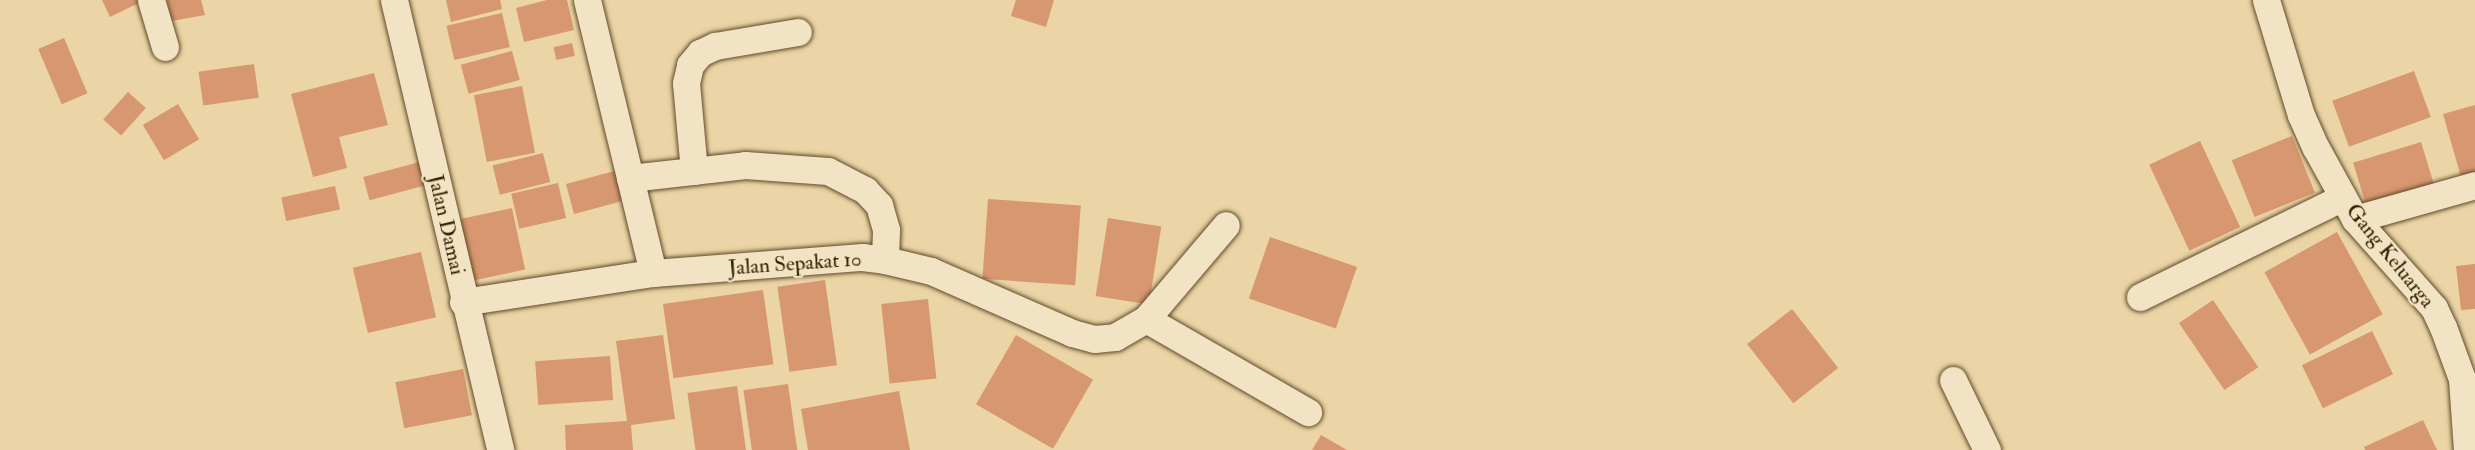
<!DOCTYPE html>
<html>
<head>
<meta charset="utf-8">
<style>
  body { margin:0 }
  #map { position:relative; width:2475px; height:450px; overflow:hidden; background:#ebd4a5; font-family:"IM FELL Double Pica",serif }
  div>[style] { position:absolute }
  .building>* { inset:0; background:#d79770; transform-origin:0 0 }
  .roads { filter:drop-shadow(0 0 2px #604b29) drop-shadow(0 0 2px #604b29) }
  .minor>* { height:27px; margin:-13.5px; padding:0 13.5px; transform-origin:13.5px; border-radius:13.5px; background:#f2e3c4 }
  span { translate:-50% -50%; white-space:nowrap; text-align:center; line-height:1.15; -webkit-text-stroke:4.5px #f2e3c4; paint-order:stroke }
  .street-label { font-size:21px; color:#311d00 }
</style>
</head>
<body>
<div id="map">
  <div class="building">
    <div style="clip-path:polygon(102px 0,145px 0,110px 17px)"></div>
    <div style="clip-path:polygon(167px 0,201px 0,205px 15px,172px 21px)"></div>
    <div style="clip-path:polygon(446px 0,500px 0,502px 9px,451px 22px)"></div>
    <div style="clip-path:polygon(547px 0,567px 0,574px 30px,524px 42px,516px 8px)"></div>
    <div style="clip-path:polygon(1016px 0,1054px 0,1046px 27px,1011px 16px)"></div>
    <div style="left:502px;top:13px;width:35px;height:57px;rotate:77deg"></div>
    <div style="left:64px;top:38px;width:60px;height:28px;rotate:67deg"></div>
    <div style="left:572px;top:43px;width:13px;height:19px;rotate:77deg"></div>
    <div style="left:512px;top:51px;width:30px;height:53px;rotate:75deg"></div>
    <div style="left:254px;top:64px;width:34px;height:56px;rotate:82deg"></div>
    <div style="left:2414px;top:71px;width:49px;height:87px;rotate:70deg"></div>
    <div style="clip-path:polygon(374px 73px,388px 125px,339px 137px,347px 168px,313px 177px,291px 94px)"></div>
    <div style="left:522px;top:86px;width:68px;height:49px;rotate:79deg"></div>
    <div style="left:128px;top:92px;width:24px;height:37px;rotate:42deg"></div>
    <div style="left:178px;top:104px;width:41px;height:41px;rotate:59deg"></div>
    <div style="clip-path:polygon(2475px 105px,2475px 181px,2463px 184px,2443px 114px)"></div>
    <div style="left:2292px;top:136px;width:61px;height:65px;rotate:68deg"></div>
    <div style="left:2200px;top:141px;width:95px;height:56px;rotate:65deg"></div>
    <div style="left:2421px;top:142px;width:45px;height:71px;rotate:73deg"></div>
    <div style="left:543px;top:153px;width:30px;height:52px;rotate:76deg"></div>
    <div style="left:427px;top:160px;width:24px;height:66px;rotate:75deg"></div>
    <div style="left:622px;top:169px;width:31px;height:58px;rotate:75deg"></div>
    <div style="left:558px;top:183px;width:36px;height:48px;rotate:77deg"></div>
    <div style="left:335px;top:186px;width:24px;height:55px;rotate:78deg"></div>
    <div style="left:988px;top:199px;width:93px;height:80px;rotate:4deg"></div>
    <div style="left:512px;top:208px;width:63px;height:60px;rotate:78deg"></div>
    <div style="left:1108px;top:218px;width:54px;height:79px;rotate:9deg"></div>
    <div style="left:2337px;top:232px;width:94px;height:83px;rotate:61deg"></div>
    <div style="left:1270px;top:237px;width:92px;height:65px;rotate:19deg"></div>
    <div style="left:421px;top:252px;width:67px;height:70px;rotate:77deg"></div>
    <div style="clip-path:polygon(2475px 264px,2475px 309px,2461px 310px,2456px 266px)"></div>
    <div style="left:825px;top:280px;width:86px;height:48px;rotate:82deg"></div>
    <div style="left:763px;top:290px;width:75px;height:101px;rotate:82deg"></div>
    <div style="left:928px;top:299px;width:80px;height:47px;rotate:84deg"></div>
    <div style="left:2213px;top:300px;width:81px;height:41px;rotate:56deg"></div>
    <div style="left:1792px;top:309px;width:75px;height:57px;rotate:52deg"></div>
    <div style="left:2372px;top:331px;width:48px;height:78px;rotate:64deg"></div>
    <div style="clip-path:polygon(663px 335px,675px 419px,631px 425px,633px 450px,566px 450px,565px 425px,627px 421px,616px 341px)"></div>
    <div style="left:1016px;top:335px;width:89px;height:80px;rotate:30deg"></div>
    <div style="left:610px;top:356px;width:44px;height:75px;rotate:86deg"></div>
    <div style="left:463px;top:369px;width:47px;height:69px;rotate:79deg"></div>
    <div style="left:788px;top:384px;width:67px;height:45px;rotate:82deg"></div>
    <div style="left:737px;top:386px;width:65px;height:50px;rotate:82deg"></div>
    <div style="clip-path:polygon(899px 391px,910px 450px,808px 450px,801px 409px)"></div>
    <div style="clip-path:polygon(2423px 420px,2437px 450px,2365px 450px,2364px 447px)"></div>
    <div style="clip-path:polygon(1321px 435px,1347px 450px,1312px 450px)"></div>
  </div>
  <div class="roads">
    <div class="minor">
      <div style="left:151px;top:0;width:49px;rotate:73.4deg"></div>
      <div style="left:394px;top:0;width:462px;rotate:76.7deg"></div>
      <div style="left:587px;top:0;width:281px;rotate:76.4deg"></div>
      <div style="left:2266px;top:0;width:120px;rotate:73.1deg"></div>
      <div style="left:2301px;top:115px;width:36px;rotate:66deg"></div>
      <div style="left:2316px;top:148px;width:81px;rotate:61.2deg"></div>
      <div style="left:2355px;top:219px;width:119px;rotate:48.4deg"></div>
      <div style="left:2434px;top:308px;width:21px;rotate:65deg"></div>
      <div style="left:2443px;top:327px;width:55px;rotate:69.9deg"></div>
      <div style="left:2462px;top:379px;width:71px;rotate:86deg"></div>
      <div style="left:694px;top:171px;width:88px;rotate:-95.2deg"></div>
      <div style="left:686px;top:83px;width:18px;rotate:-77deg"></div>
      <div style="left:690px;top:65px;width:16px;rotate:-50deg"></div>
      <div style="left:700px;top:53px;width:17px;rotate:-25deg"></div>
      <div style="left:715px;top:46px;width:84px;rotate:-9.6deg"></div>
      <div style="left:630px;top:178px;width:116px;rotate:-6.4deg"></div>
      <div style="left:745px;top:165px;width:83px;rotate:4.1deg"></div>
      <div style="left:828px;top:171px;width:42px;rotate:27.2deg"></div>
      <div style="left:865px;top:190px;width:21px;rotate:47deg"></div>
      <div style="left:879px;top:205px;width:26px;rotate:74deg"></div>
      <div style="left:886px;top:230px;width:30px;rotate:92deg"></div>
      <div style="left:2355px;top:219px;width:125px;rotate:-15.8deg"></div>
      <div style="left:2140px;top:297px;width:226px;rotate:-26.2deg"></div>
      <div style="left:463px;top:302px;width:192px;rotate:-8.7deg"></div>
      <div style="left:653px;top:273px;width:210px;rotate:-4.4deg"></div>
      <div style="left:862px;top:257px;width:23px;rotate:7deg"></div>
      <div style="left:885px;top:260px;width:47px;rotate:13.4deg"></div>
      <div style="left:931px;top:271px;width:154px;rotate:23.7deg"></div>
      <div style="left:1072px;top:333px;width:23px;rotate:15deg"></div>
      <div style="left:1094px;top:339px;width:21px;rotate:-5deg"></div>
      <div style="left:1115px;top:337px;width:36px;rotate:-30deg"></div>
      <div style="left:1146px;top:319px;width:187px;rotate:29.9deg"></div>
      <div style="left:1146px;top:319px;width:123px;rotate:-49.6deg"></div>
      <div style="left:1953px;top:380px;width:78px;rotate:64.1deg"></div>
    </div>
  </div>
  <div class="street-label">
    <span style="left:446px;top:225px;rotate:77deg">Jalan Damai</span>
    <span style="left:2390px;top:256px;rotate:51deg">Gang Keluarga</span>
    <span style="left:795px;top:264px;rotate:-4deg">Jalan Sepakat 10</span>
  </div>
</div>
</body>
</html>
